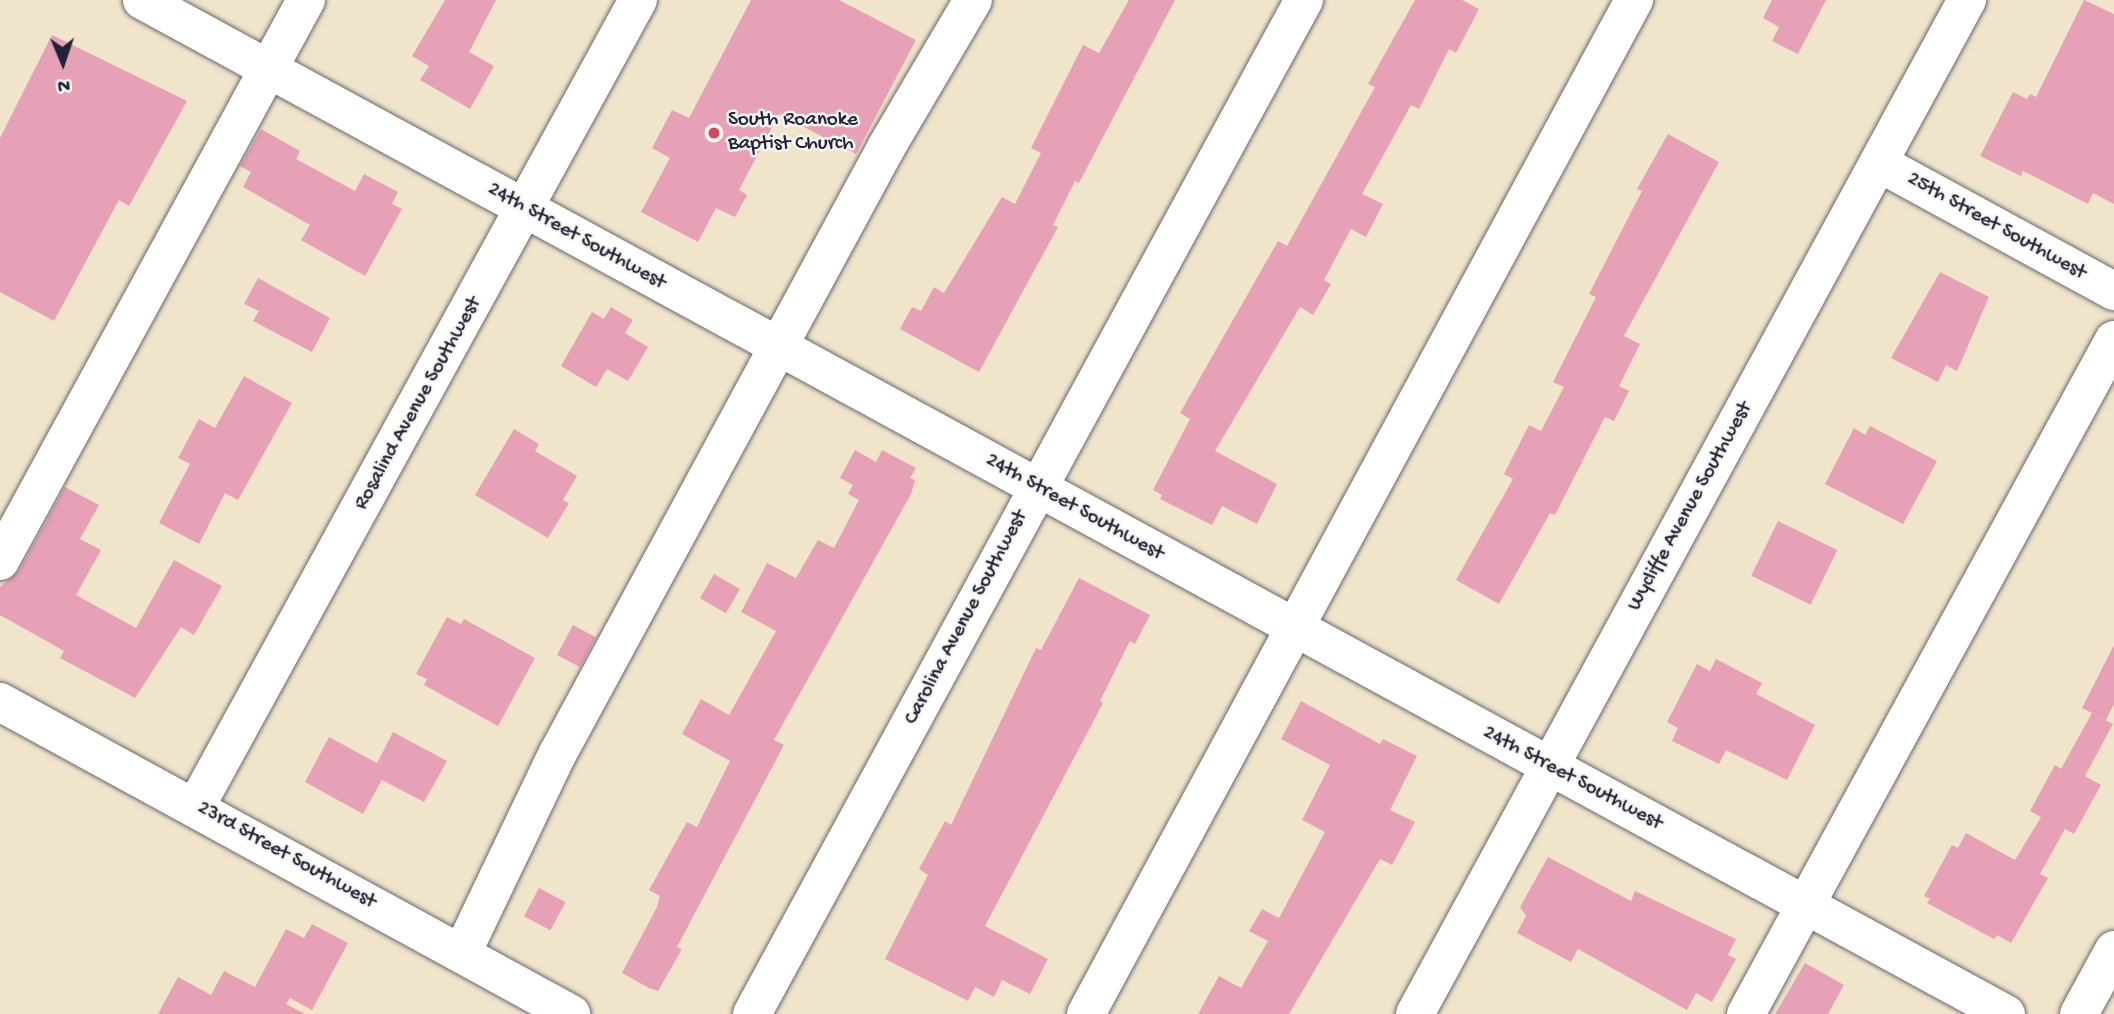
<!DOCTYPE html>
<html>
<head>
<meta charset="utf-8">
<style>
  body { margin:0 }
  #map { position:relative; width:2114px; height:1014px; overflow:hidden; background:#f0e4ca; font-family:"Gochi Hand",sans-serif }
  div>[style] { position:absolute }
  .building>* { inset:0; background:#e7a1b6; transform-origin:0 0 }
  .roads { filter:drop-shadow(0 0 2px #6a666d) drop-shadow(0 0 2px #6a666d) }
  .minor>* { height:38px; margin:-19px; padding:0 19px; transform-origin:19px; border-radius:19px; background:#fff }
  .dots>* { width:19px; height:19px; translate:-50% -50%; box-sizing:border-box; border:4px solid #f6f6f2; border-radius:50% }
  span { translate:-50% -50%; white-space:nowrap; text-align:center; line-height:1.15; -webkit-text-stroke:5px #f6f6f2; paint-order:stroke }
  .poi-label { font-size:21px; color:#22223b }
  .left { translate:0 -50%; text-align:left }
  .street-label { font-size:21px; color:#22223b }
  .north { position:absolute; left:28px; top:28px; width:70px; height:70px; -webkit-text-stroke:5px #f6f6f2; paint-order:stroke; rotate:178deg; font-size:19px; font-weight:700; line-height:28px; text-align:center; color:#22223b }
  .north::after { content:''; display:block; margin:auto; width:24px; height:32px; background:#22223b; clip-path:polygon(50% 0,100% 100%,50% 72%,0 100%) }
</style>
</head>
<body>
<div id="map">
  <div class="building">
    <div style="clip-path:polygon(445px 0,496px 0,469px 52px,494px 66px,470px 109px,420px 80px,429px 66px,412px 56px)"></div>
    <div style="clip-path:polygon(751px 0,839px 0,916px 40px,856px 154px,779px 114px,739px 190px,747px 195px,735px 217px,716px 208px,698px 242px,641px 212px,670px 158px,652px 148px,672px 110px,689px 118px)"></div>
    <div style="clip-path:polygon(1129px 0,1175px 0,1079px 183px,1075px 181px,1053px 225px,1058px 227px,979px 372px,900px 329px,912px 307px,921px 311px,934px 287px,944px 293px,1002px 197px,1015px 204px,1041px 153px,1031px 148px,1083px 45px,1099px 53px)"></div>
    <div style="clip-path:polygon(1415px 0,1462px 0,1479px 9px,1456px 53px,1449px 49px,1419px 109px,1411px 105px,1362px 194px,1383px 204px,1366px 237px,1351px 229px,1324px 280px,1331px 284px,1313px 315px,1300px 307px,1215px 451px,1277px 484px,1257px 524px,1222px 506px,1212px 525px,1160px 499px,1162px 495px,1153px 490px,1190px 419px,1180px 413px,1278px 241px,1287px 246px,1375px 87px,1368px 84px)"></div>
    <div style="clip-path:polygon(1772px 0,1826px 0,1798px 54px,1772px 41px,1779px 27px,1763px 18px)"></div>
    <div style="clip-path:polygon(2084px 0,2114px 14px,2114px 204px,2093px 193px,2088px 204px,2023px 171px,2021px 176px,1980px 156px,2013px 92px,2027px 99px,2030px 94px,2036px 97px)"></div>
    <div style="clip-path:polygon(52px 35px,187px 101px,129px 206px,119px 200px,54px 321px,0 292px,0 138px)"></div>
    <div style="clip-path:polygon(261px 129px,300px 151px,296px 159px,355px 191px,364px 174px,398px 192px,392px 204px,402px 209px,365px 276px,301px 240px,310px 225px,243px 187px,251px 172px,240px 166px)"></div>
    <div style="clip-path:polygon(1668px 134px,1719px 162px,1624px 336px,1640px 344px,1619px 386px,1629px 391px,1614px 421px,1605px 417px,1555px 515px,1550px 513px,1499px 604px,1456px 580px,1513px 479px,1504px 474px,1529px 425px,1541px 431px,1564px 387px,1553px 382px,1596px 297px,1589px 294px,1642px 191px,1637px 189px)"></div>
    <div style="clip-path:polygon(1940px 272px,1989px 297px,1957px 371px,1946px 365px,1938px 382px,1891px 358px)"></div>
    <div style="clip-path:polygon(258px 278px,330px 318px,312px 352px,253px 321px,259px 311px,244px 304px)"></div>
    <div style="clip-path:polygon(611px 307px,633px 320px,625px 333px,648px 347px,628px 381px,607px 369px,596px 387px,561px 366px,592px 312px,604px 319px)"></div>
    <div style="clip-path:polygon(244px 376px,292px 403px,238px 500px,225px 493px,199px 544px,159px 523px,190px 464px,178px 458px,199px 419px,215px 428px)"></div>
    <div style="clip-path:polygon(1870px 426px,1937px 461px,1903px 524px,1825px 484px,1854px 428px,1865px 435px)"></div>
    <div style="clip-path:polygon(514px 429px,539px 444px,535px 451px,577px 476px,563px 500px,569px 503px,548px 538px,475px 495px)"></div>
    <div style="clip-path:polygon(855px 450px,876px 462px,882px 450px,916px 468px,910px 478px,915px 480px,911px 494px,774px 740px,784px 745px,677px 947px,682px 949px,658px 991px,649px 988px,622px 973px,657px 907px,660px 896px,649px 890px,687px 822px,697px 827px,730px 761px,682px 734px,701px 699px,729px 715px,776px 631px,741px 612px,767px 563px,796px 578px,818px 540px,834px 548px,859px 500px,848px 494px,853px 485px,840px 478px)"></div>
    <div style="clip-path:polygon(65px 487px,99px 505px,80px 539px,101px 550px,76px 595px,136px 628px,174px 560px,222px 586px,194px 635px,181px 627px,135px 698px,60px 658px,64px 651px,0 615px,0 587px,19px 571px)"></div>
    <div style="left:1778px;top:521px;width:66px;height:61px;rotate:26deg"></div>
    <div style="left:714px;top:574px;width:30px;height:28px;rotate:30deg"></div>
    <div style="clip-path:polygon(1079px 578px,1150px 615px,1135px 644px,1130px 641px,1100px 701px,1103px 703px,985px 926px,1048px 959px,1030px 994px,1002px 980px,994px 997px,975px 987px,968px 1001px,885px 959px,928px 875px,919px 869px,945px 821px,951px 825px,1036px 648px,1041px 650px)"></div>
    <div style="clip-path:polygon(447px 617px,461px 624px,464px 619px,535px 658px,498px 726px,424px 685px,427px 679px,416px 674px)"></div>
    <div style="left:573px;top:625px;width:26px;height:34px;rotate:28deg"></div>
    <div style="clip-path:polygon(2114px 645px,2114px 704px,2106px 720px,2096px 715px,2113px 724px,2085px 776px,2101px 785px,2074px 834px,2065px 829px,2040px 874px,2048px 878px,2011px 943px,1997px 935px,1994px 939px,1927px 903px,1930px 899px,1924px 896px,1952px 845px,1958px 848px,1966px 833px,2015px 860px,2041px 817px,2030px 811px,2055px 765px,2061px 769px,2092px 713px,2082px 708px)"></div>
    <div style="clip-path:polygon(1716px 659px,1762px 683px,1756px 694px,1815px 725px,1787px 780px,1726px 750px,1719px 764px,1672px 741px,1678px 728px,1667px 722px,1697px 664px,1710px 671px)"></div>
    <div style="clip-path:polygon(1301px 701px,1380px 744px,1383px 739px,1417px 756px,1390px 810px,1415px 822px,1392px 865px,1380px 859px,1289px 1014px,1198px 1014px,1219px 976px,1241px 988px,1268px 941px,1249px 931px,1262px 909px,1279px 918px,1325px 832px,1302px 820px,1330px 765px,1281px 739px)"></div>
    <div style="clip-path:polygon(393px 732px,447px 761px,424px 802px,382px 780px,363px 814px,305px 782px,329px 737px,377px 763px)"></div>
    <div style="clip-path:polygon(1548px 857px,1631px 901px,1635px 891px,1736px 939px,1728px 955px,1736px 959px,1712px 1002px,1696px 993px,1687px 1010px,1578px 949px,1571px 962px,1517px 933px,1526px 916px,1520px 907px)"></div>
    <div style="left:539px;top:888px;width:30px;height:32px;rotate:28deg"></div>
    <div style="clip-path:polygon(312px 924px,348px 943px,312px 1010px,290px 998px,286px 1004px,305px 1014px,158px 1014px,178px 977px,211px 995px,224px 971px,255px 987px,286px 929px,304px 938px)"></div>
    <div style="clip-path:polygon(1805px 963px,1844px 985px,1828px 1014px,1775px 1014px)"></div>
  </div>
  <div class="roads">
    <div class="minor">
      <div style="left:142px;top:0;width:2122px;rotate:28.55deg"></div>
      <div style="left:1879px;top:163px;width:268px;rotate:28.6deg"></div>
      <div style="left:0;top:561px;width:639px;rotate:-61.39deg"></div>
      <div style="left:0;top:702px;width:651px;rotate:28.65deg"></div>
      <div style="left:196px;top:806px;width:919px;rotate:-61.26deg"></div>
      <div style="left:462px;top:953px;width:222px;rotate:-64.4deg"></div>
      <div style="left:558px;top:753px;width:690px;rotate:-61.54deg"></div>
      <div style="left:887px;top:146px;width:169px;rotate:-59.5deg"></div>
      <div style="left:752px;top:1014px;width:1155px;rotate:-61.44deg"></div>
      <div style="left:1086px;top:1014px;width:1153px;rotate:-61.61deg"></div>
      <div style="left:1415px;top:1014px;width:1155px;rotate:-61.44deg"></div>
      <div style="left:1746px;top:1014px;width:768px;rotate:-61.37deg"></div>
      <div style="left:2079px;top:1014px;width:73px;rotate:-61.3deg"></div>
    </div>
  </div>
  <div class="dots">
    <div style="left:714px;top:133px;background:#d1495b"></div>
  </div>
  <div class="poi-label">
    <span class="left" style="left:728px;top:133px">South Roanoke<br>Baptist Church</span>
  </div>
  <div class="street-label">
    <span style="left:1996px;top:227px;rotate:29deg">25th Street Southwest</span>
    <span style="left:576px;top:237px;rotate:29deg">24th Street Southwest</span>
    <span style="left:419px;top:404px;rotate:-61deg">Rosalind Avenue Southwest</span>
    <span style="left:1691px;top:507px;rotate:-61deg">Wycliffe Avenue Southwest</span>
    <span style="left:1074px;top:508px;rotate:29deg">24th Street Southwest</span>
    <span style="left:967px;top:618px;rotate:-62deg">Carolina Avenue Southwest</span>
    <span style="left:1572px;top:779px;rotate:28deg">24th Street Southwest</span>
    <span style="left:286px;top:856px;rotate:29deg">23rd Street Southwest</span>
  </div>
  <div class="north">N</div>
</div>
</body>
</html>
